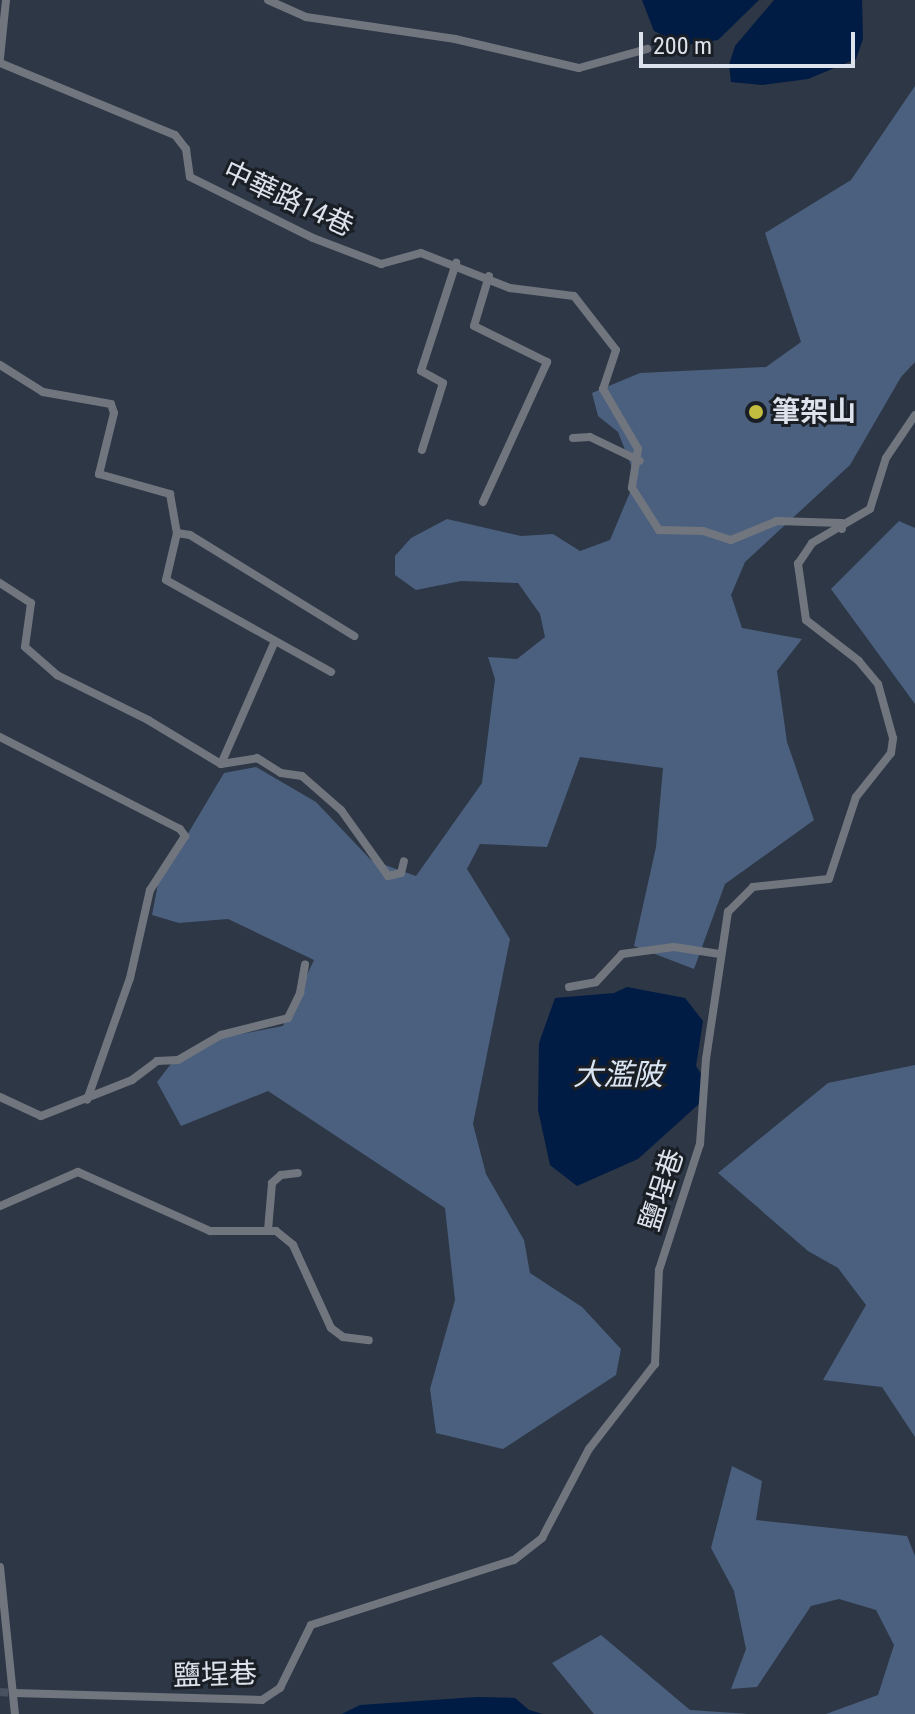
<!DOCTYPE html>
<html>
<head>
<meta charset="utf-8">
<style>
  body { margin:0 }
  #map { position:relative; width:915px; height:1714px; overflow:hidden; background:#2d3746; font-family:"Roboto Condensed","Noto Sans TC",sans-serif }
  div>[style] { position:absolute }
  .green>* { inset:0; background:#4b607e }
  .water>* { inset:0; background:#001b44 }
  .minor-tunnel>* { height:8px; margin-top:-4px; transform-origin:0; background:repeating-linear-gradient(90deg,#47515f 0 8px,transparent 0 12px) }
  .minor>* { height:8px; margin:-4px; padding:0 4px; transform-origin:4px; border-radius:4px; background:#71767e }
  .dots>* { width:22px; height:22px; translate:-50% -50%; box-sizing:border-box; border:4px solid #1a1e25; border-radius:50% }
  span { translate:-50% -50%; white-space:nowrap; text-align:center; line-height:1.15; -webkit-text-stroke:6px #1a1e25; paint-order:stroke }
  .street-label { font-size:28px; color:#dce3ec }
  .poi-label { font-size:28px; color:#dce3ec; font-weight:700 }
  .left { translate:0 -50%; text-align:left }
  .water-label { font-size:30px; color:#dae5f4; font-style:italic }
  .scale { position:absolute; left:639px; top:32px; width:216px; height:36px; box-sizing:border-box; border:4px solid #dce3ec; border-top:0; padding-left:10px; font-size:24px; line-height:28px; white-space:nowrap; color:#dce3ec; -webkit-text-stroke:6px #1a1e25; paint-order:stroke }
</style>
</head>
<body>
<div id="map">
  <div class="green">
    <div style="clip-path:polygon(915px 86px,915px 362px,901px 377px,850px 465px,745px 562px,731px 595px,742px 628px,802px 639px,777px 671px,787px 742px,814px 820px,725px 884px,694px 969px,634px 946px,656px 847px,663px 768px,580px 757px,547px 847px,480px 844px,467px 869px,510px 939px,473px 1124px,486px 1174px,524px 1240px,530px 1273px,582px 1307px,621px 1349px,616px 1375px,503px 1449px,436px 1433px,430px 1389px,455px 1300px,445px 1208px,268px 1091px,181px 1126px,157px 1082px,174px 1060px,204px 1041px,283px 1026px,314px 960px,228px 919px,179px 923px,152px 915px,158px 884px,224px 773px,256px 767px,316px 802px,371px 860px,416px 876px,482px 783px,495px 679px,488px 657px,517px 659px,545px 637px,540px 614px,518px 583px,461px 581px,416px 590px,395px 575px,395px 556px,411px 538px,447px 519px,521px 536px,553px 534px,580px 551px,610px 540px,636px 478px,618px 432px,598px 416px,592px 393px,640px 373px,766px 367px,801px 342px,765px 233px,851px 180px)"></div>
    <div style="clip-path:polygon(899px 521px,915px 528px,915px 704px,831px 589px)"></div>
    <div style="clip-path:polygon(915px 1065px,915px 1437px,882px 1387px,823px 1380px,866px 1305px,838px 1268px,808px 1251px,718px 1173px,828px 1083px)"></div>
    <div style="clip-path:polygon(732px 1466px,762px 1481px,756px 1520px,907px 1536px,915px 1556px,915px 1714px,826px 1714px,878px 1695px,894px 1645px,876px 1610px,839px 1599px,811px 1606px,757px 1687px,731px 1689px,746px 1649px,734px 1591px,711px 1548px)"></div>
    <div style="clip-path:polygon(601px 1635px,690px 1710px,749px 1714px,594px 1714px,552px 1663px)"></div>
  </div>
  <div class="water">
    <div style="clip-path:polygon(642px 0,759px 0,718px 40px,685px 45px,654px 31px)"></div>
    <div style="clip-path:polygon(774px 0,862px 0,863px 39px,856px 59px,808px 79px,762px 85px,731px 82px,729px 65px,735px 46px)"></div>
    <div style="clip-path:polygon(627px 987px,685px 998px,703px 1021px,696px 1066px,702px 1075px,700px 1103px,638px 1159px,577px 1186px,550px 1165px,538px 1110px,539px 1043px,555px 998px,614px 993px)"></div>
    <div style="clip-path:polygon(477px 1697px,515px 1698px,529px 1710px,543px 1714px,342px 1714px,360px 1705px)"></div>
  </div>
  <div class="minor-tunnel">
    <div style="left:0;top:1692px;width:14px;rotate:4deg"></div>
  </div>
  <div class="minor">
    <div style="left:268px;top:0;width:42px;rotate:24.1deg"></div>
    <div style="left:306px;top:17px;width:151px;rotate:8.4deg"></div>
    <div style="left:455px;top:39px;width:127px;rotate:13.2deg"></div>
    <div style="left:579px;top:68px;width:71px;rotate:-15.6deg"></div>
    <div style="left:0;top:58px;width:58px;rotate:-84.1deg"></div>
    <div style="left:0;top:63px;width:189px;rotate:22.4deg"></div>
    <div style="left:175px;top:135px;width:18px;rotate:52deg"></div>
    <div style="left:186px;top:149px;width:28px;rotate:82deg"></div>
    <div style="left:190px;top:177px;width:137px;rotate:26.4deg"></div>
    <div style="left:313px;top:238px;width:73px;rotate:20.9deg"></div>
    <div style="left:381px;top:264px;width:41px;rotate:-15.4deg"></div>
    <div style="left:421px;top:253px;width:96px;rotate:21.5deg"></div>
    <div style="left:510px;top:288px;width:64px;rotate:7.1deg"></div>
    <div style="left:574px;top:296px;width:68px;rotate:52.1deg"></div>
    <div style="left:616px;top:350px;width:41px;rotate:108.4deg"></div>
    <div style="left:603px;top:389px;width:69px;rotate:59.7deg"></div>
    <div style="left:638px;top:449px;width:39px;rotate:99deg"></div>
    <div style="left:632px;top:488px;width:50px;rotate:57.3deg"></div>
    <div style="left:659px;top:530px;width:44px;rotate:1.3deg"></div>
    <div style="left:703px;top:531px;width:29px;rotate:18deg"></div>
    <div style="left:731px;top:540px;width:50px;rotate:-22.4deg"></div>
    <div style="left:777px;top:521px;width:64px;rotate:1.8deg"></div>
    <div style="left:841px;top:523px;width:6px;rotate:81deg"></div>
    <div style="left:0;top:365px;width:51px;rotate:32.1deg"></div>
    <div style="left:43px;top:392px;width:69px;rotate:10deg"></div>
    <div style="left:111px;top:404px;width:9px;rotate:72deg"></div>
    <div style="left:114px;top:413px;width:63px;rotate:103.8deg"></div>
    <div style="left:99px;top:474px;width:74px;rotate:15.7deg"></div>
    <div style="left:170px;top:494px;width:40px;rotate:80deg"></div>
    <div style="left:177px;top:533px;width:48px;rotate:103.2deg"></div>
    <div style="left:166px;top:580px;width:189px;rotate:29.1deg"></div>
    <div style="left:573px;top:438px;width:17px;rotate:-3deg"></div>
    <div style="left:590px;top:437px;width:55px;rotate:25.6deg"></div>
    <div style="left:422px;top:450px;width:70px;rotate:-72.6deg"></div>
    <div style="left:443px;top:383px;width:25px;rotate:-151deg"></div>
    <div style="left:421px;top:371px;width:114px;rotate:-72deg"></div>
    <div style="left:483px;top:502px;width:154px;rotate:-65.4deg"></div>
    <div style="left:547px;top:362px;width:81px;rotate:-153.7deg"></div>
    <div style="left:474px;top:326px;width:52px;rotate:-73.3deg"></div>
    <div style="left:177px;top:533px;width:13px;rotate:9deg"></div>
    <div style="left:190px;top:535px;width:193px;rotate:31.6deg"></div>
    <div style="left:0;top:583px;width:37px;rotate:33deg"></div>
    <div style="left:31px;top:603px;width:44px;rotate:97.8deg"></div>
    <div style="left:25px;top:647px;width:43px;rotate:41.2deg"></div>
    <div style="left:57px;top:675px;width:102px;rotate:26.3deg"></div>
    <div style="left:148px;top:720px;width:85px;rotate:31.1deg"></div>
    <div style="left:221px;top:764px;width:36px;rotate:-9deg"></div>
    <div style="left:257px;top:758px;width:28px;rotate:32deg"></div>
    <div style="left:281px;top:773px;width:21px;rotate:8deg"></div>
    <div style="left:302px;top:776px;width:52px;rotate:41.1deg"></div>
    <div style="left:341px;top:810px;width:81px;rotate:54.5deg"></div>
    <div style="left:388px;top:876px;width:13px;rotate:-13deg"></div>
    <div style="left:401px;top:873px;width:12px;rotate:-76deg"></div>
    <div style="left:0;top:737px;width:202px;rotate:27.1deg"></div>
    <div style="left:180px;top:829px;width:9px;rotate:54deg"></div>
    <div style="left:185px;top:836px;width:64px;rotate:122.9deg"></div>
    <div style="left:150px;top:890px;width:90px;rotate:102.8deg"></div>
    <div style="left:130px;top:978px;width:129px;rotate:109.4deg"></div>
    <div style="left:221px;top:764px;width:132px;rotate:-66.3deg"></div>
    <div style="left:569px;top:987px;width:27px;rotate:-10deg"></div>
    <div style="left:596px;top:982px;width:38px;rotate:-47deg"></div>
    <div style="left:622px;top:954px;width:52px;rotate:-7.7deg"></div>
    <div style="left:674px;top:947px;width:46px;rotate:8.8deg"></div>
    <div style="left:0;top:1097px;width:45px;rotate:24.9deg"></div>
    <div style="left:41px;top:1116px;width:98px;rotate:-21.6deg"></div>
    <div style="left:132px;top:1080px;width:31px;rotate:-37deg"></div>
    <div style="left:157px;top:1061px;width:21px;rotate:-3deg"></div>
    <div style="left:178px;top:1060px;width:50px;rotate:-30.2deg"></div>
    <div style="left:221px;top:1035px;width:69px;rotate:-14.2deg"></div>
    <div style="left:288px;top:1018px;width:28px;rotate:-64deg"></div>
    <div style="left:300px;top:993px;width:29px;rotate:-80deg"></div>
    <div style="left:0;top:1206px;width:85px;rotate:-23.6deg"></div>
    <div style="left:78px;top:1172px;width:145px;rotate:24.1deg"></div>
    <div style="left:210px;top:1231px;width:66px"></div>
    <div style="left:276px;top:1231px;width:22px;rotate:39deg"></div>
    <div style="left:293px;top:1245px;width:91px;rotate:65.4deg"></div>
    <div style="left:331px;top:1328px;width:15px;rotate:37deg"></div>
    <div style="left:343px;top:1337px;width:26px;rotate:7deg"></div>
    <div style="left:268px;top:1230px;width:47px;rotate:-85.1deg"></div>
    <div style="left:272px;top:1183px;width:12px;rotate:-42deg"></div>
    <div style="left:281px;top:1175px;width:17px;rotate:-7deg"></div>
    <div style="left:0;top:1567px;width:148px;rotate:84.2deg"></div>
    <div style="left:14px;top:1693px;width:248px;rotate:1.6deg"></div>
    <div style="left:262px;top:1700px;width:22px;rotate:-34deg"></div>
    <div style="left:280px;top:1688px;width:70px;rotate:-63.8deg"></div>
    <div style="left:311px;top:1625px;width:213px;rotate:-17.8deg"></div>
    <div style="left:514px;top:1560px;width:36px;rotate:-38deg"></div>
    <div style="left:542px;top:1538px;width:101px;rotate:-62.2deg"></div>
    <div style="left:589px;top:1449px;width:108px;rotate:-52.2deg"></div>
    <div style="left:655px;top:1364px;width:94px;rotate:-87.6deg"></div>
    <div style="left:659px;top:1270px;width:133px;rotate:-72deg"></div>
    <div style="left:700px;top:1144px;width:85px;rotate:-86deg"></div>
    <div style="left:706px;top:1059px;width:149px;rotate:-81.5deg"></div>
    <div style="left:728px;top:912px;width:35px;rotate:-45deg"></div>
    <div style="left:753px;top:887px;width:76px;rotate:-6deg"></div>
    <div style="left:829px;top:879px;width:86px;rotate:-71.8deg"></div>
    <div style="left:856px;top:797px;width:56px;rotate:-51.5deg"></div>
    <div style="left:891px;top:753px;width:15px;rotate:-82deg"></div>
    <div style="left:893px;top:738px;width:56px;rotate:-105.5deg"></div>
    <div style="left:878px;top:684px;width:30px;rotate:-130deg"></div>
    <div style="left:859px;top:661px;width:67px;rotate:-142.3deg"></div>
    <div style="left:806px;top:620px;width:57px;rotate:-98.1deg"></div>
    <div style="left:798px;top:564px;width:25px;rotate:-56deg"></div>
    <div style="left:812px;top:543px;width:67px;rotate:-30.4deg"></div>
    <div style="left:870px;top:509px;width:53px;rotate:-72.6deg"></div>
    <div style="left:886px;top:458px;width:52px;rotate:-56deg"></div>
  </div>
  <div class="dots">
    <div style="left:756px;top:412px;background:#c2bd3f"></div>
  </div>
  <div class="street-label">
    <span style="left:288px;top:199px;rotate:25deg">中華路14巷</span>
    <span style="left:662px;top:1190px;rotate:-72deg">鹽埕巷</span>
    <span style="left:215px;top:1675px;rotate:-2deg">鹽埕巷</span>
  </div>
  <div class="poi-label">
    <span class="left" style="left:772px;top:412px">筆架山</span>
  </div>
  <div class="water-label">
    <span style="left:618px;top:1075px">大濫陂</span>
  </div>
  <div class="scale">200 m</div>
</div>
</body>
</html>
